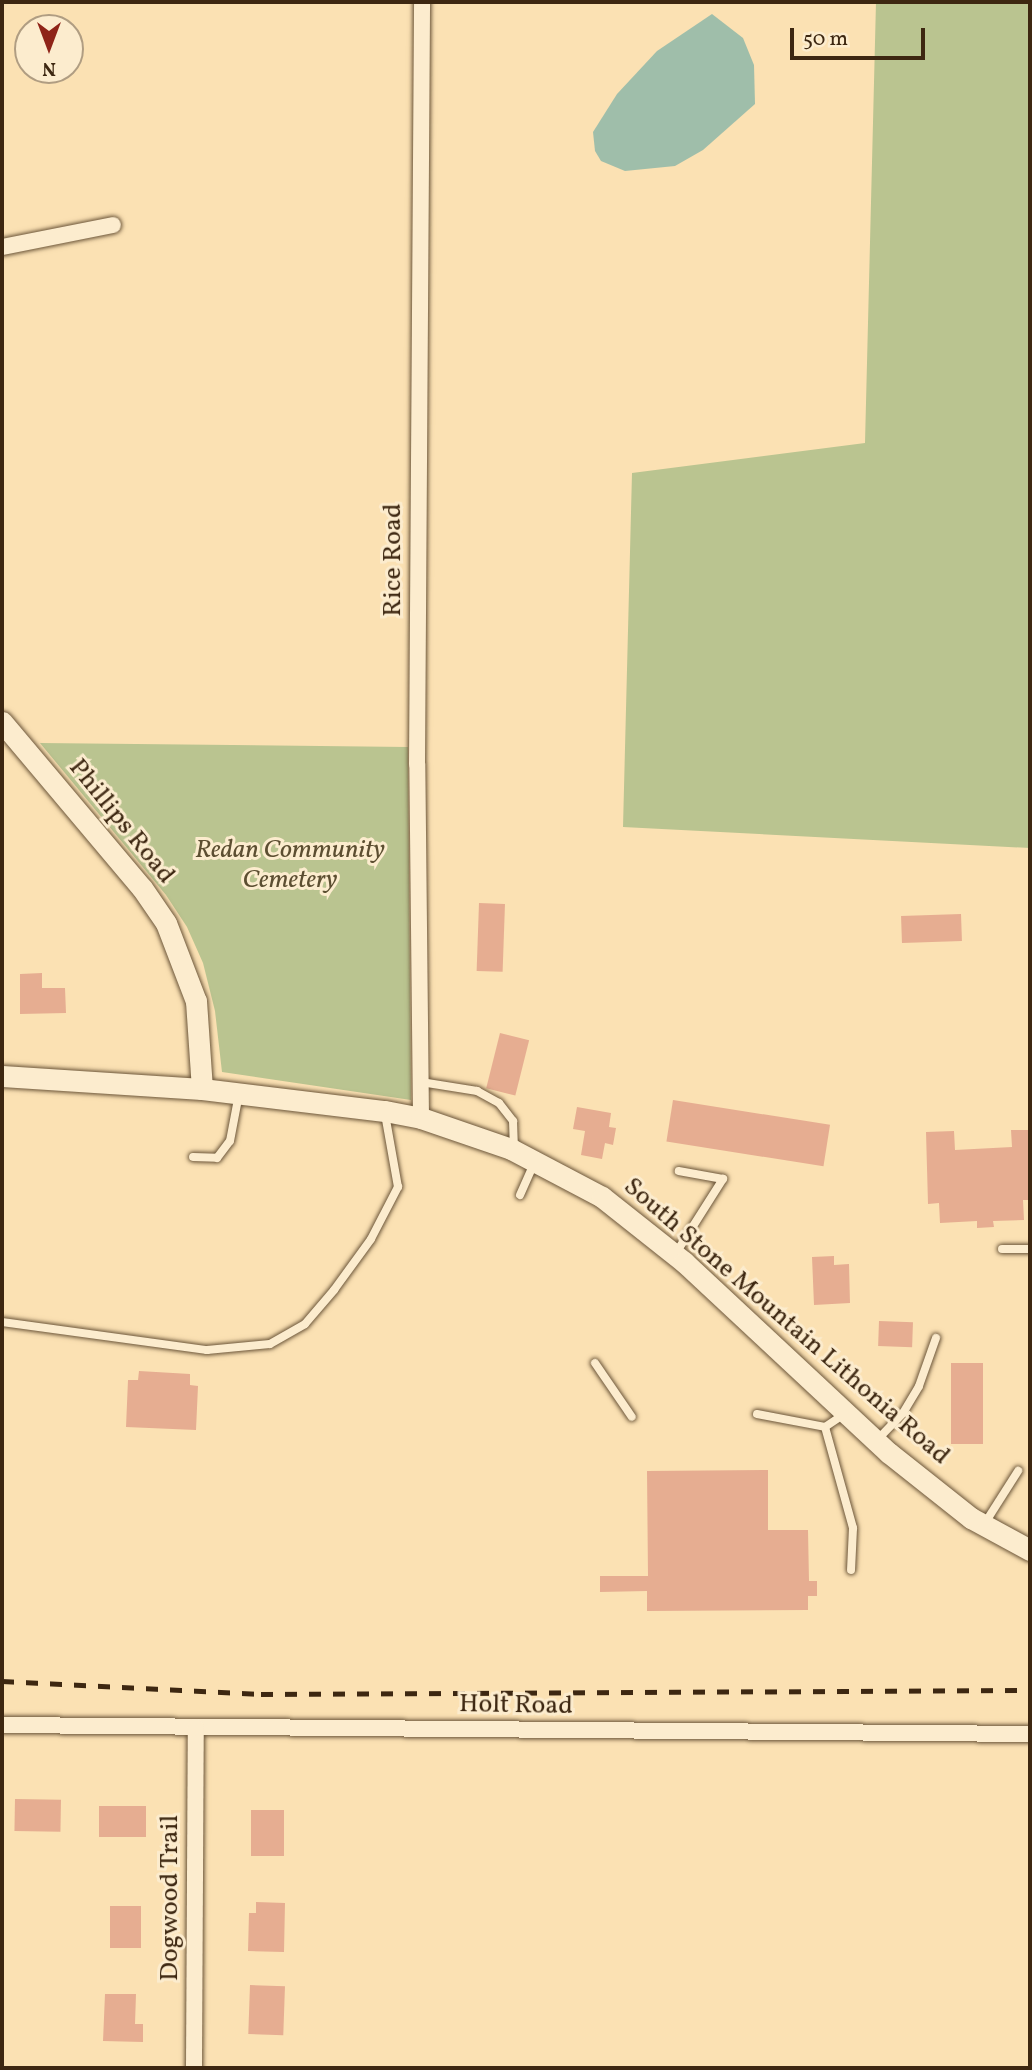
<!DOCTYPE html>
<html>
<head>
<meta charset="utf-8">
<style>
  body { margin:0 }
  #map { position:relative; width:1032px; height:2070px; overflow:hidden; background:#fbe1b3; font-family:Vollkorn,serif }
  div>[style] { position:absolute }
  .green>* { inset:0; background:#bac490 }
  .water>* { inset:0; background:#9fbeaa }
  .building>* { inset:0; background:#e6ad91; transform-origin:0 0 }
  .roads { filter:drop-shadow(0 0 2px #6c563a) drop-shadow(0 0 2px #6c563a) }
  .lane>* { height:8px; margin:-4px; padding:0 4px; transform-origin:4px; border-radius:4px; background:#fcecce }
  .street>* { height:16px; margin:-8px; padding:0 8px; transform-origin:8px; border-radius:8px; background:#fcecce }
  .secondary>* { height:21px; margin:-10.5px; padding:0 10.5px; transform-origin:10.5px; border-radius:10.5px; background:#fcecce }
  .rail>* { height:5px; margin-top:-2.5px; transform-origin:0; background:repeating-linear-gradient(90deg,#3d2711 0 12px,transparent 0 24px) }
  span { translate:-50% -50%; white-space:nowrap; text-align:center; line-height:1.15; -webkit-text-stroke:6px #fcecce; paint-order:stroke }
  .street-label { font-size:26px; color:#3d2711 }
  .park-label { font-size:26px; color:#5c4e31; font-style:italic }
  .frame { position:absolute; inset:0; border:4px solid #3d2711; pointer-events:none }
  .north { position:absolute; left:14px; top:14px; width:70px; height:70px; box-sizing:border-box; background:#fcecce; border:2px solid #b09d82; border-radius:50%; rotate:180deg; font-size:19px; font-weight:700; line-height:28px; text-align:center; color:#3d2711 }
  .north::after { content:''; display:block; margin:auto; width:24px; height:32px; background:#8f2418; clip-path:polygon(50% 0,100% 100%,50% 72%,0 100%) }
  .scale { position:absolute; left:790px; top:28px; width:135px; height:32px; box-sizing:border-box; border:4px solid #3d2711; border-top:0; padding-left:9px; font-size:21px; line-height:24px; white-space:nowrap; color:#3d2711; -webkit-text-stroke:5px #fcecce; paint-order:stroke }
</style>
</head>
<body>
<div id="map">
  <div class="green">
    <div style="clip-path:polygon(876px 2px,1030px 2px,1030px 848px,623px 827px,632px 473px,865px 443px)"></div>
    <div style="clip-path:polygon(40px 743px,408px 747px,411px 1100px,222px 1072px,215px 1011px,203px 963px,187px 927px,166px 895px)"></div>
  </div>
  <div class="water">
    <div style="clip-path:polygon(712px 14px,743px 38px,754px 65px,755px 104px,703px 150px,675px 166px,625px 171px,601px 161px,595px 151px,593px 132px,617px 94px,657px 51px)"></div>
  </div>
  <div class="building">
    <div style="left:479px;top:903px;width:26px;height:68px;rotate:2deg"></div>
    <div style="left:961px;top:914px;width:27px;height:60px;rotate:88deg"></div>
    <div style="clip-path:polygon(42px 973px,42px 988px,65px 988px,66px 1013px,20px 1014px,20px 974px)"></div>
    <div style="left:500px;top:1033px;width:30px;height:57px;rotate:14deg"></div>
    <div style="left:673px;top:1100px;width:159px;height:42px;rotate:9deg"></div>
    <div style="clip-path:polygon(577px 1107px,611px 1113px,609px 1127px,616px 1128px,613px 1145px,605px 1143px,602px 1159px,581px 1155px,585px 1131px,573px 1129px)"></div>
    <div style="clip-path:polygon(1011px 1130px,1030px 1130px,1030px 1200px,1023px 1200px,1024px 1220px,993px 1221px,994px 1227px,977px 1228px,977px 1221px,940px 1223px,939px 1203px,928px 1204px,926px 1132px,954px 1131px,955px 1150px,1012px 1147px)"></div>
    <div style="clip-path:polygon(834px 1256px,834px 1265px,849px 1264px,850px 1303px,814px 1305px,812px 1257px)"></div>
    <div style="left:879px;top:1321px;width:34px;height:25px;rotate:2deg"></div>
    <div style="left:951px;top:1363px;width:32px;height:81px"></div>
    <div style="clip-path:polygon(139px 1371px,190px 1374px,190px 1385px,198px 1386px,196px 1430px,126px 1427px,128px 1380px,138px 1380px)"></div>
    <div style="clip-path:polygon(768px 1470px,768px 1530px,808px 1530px,809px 1581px,817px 1581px,817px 1596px,808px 1596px,808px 1610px,647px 1611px,647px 1591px,600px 1592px,600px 1576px,648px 1576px,647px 1471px)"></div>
    <div style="left:15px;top:1799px;width:46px;height:32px;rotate:1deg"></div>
    <div style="left:99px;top:1806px;width:47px;height:31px"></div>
    <div style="left:251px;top:1810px;width:33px;height:46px"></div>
    <div style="clip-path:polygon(256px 1902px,285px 1903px,284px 1952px,248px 1951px,249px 1913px,256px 1913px)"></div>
    <div style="left:110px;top:1906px;width:31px;height:42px"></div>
    <div style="left:250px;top:1985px;width:35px;height:49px;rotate:2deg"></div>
    <div style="clip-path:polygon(105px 1994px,136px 1994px,135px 2024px,143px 2024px,143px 2042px,103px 2041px)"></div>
  </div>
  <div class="roads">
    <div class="lane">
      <div style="left:421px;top:1082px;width:57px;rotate:9.1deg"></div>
      <div style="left:477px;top:1091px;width:25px;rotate:29deg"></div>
      <div style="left:499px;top:1103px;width:23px;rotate:52deg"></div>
      <div style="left:513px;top:1121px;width:26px;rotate:88deg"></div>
      <div style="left:193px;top:1157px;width:24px;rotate:2deg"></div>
      <div style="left:217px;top:1158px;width:21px;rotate:-53deg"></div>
      <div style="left:230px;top:1141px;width:48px;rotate:-79.2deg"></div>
      <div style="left:520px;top:1195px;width:34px;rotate:-66deg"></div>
      <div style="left:1002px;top:1249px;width:28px"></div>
      <div style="left:676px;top:1253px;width:88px;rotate:-57.6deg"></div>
      <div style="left:723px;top:1179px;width:45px;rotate:-169.7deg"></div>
      <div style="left:2px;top:1322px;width:207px;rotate:7.8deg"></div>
      <div style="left:207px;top:1350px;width:63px;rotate:-5.4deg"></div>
      <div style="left:270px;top:1344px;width:40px;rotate:-29.7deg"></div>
      <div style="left:305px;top:1324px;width:45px;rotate:-49.5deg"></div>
      <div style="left:334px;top:1290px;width:63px;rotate:-54deg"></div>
      <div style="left:371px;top:1239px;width:59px;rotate:-62.6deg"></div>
      <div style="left:398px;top:1187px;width:74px;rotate:-100.1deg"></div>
      <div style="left:595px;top:1363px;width:65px;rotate:55.6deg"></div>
      <div style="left:757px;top:1414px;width:69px;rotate:10.8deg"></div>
      <div style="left:825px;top:1427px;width:22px;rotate:-34deg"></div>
      <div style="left:825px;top:1427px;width:105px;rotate:74.5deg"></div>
      <div style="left:853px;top:1528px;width:42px;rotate:92.7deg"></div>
      <div style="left:878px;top:1439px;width:36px;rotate:-46deg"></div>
      <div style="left:903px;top:1413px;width:31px;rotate:-59deg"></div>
      <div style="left:919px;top:1386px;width:51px;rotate:-70.5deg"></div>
      <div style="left:985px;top:1523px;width:62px;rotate:-57.6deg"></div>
    </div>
    <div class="street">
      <div style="left:2px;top:247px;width:113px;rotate:-11.2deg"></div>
      <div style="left:421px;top:1118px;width:354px;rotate:-90.6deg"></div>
      <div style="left:417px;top:764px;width:762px;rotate:-89.62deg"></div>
      <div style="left:2px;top:1725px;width:1028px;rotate:0.5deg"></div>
      <div style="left:194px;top:2068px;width:341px;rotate:-89.7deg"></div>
    </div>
    <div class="secondary">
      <div style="left:2px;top:722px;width:217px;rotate:49.9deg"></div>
      <div style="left:142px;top:888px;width:42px;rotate:55.6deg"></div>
      <div style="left:166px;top:923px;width:84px;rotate:69deg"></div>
      <div style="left:196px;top:1001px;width:88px;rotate:86.1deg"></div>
      <div style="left:2px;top:1076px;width:200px;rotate:3.7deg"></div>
      <div style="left:202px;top:1089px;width:184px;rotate:6.9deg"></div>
      <div style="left:385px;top:1111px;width:37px;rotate:11deg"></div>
      <div style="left:421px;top:1118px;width:95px;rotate:19deg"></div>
      <div style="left:511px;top:1149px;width:103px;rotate:27.8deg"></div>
      <div style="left:602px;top:1197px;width:105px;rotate:38.4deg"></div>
      <div style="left:684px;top:1262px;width:280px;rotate:43deg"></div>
      <div style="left:889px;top:1453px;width:105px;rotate:38.4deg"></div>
      <div style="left:971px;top:1518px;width:67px;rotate:28.5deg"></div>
    </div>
  </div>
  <div class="rail">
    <div style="left:2px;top:1681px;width:259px;rotate:2.9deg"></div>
    <div style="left:261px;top:1694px;width:769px;rotate:-0.3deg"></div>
  </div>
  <div class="street-label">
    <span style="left:394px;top:560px;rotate:-90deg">Rice Road</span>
    <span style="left:121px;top:822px;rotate:51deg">Phillips Road</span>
    <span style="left:786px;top:1322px;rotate:41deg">South Stone Mountain Lithonia Road</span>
    <span style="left:516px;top:1706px;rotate:1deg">Holt Road</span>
    <span style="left:171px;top:1898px;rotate:-90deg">Dogwood Trail</span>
  </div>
  <div class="park-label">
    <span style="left:290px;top:866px">Redan Community<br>Cemetery</span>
  </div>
  <div class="frame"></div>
  <div class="north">N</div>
  <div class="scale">50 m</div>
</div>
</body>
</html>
